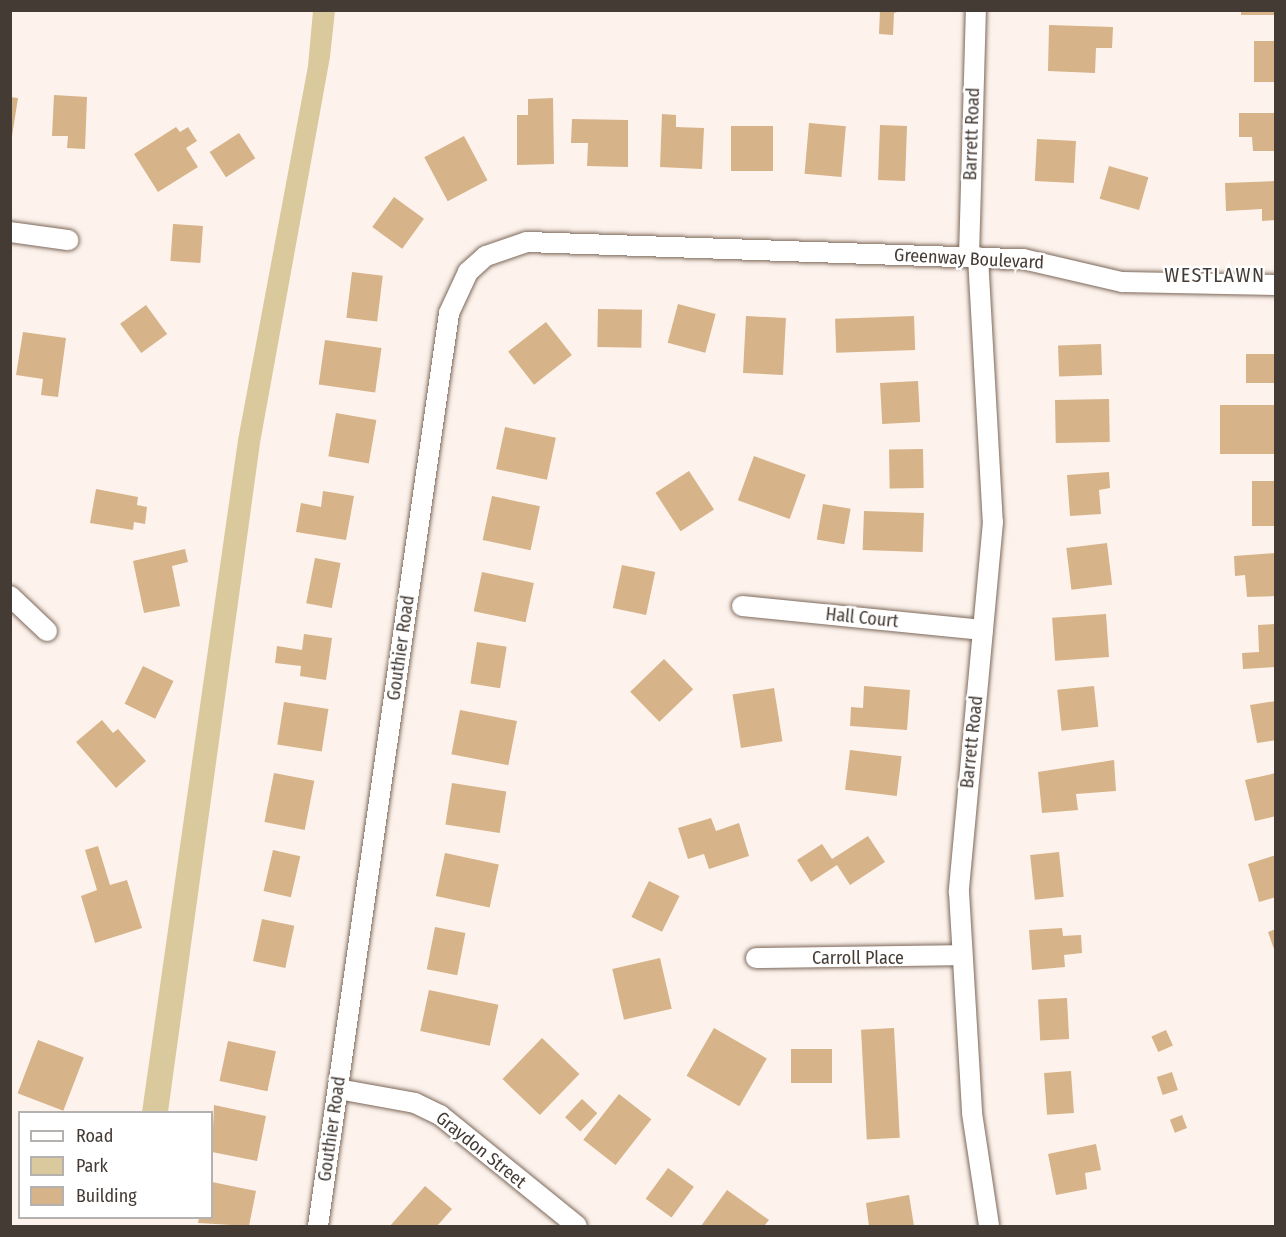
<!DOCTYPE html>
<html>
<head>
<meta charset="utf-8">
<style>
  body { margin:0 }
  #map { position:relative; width:1286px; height:1237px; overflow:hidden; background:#fdf3ec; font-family:"Fira Sans Condensed",sans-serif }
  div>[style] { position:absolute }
  .green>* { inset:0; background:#d9c99c }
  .building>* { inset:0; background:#d6b389; transform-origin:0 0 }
  .roads { filter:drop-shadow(0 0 2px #7d685a) drop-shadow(0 0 2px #7d685a) }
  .minor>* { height:20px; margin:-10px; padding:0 10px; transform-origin:10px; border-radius:10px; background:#fff }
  span { translate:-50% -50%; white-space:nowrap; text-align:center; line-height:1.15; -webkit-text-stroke:4.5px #fff; paint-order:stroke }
  .street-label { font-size:18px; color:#443b35 }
  .neighbourhood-label { font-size:20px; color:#443b35; letter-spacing:1.5px }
  .frame { position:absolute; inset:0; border:12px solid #443b35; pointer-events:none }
  .legend { position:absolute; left:18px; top:1111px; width:195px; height:108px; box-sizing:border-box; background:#fff; border:2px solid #b4b1ae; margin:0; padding:8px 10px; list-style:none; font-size:18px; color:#443b35 }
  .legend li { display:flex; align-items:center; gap:12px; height:30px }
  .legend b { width:30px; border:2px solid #b4b1ae }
</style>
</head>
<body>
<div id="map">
  <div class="green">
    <div style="clip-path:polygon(313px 11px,335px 11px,330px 57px,260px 443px,168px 1112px,142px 1112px,238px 440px,308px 66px)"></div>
  </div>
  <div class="building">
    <div style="clip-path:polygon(880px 10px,904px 10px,894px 13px,893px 35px,879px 34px)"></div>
    <div style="left:1241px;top:10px;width:35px;height:5px"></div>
    <div style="clip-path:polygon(1049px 25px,1113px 27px,1112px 48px,1096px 48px,1095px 73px,1048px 71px)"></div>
    <div style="left:1254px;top:41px;width:22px;height:41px"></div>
    <div style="clip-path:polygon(54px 95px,87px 97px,85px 149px,67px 148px,68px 136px,52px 136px)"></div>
    <div style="clip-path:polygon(10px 97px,18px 98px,12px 136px,10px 136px)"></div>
    <div style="clip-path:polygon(553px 98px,554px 164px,517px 165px,517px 115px,528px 115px,528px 99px)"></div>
    <div style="clip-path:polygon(1239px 113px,1276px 113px,1276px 151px,1253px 151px,1252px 137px,1239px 137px)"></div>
    <div style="clip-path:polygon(662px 114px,676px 115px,676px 127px,704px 128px,702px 169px,660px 167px)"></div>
    <div style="clip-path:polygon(572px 119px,628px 120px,628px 167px,587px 166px,588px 143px,571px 143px)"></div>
    <div style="left:809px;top:123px;width:37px;height:51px;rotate:5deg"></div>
    <div style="left:880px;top:125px;width:27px;height:55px;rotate:2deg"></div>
    <div style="left:731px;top:126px;width:42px;height:45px"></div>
    <div style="clip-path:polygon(176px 127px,180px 132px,188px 127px,197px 141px,186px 148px,198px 167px,158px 192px,134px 154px)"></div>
    <div style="left:239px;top:133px;width:30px;height:35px;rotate:57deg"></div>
    <div style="left:464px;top:136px;width:50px;height:45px;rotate:62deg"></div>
    <div style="left:1037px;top:139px;width:39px;height:42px;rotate:3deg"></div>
    <div style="left:1109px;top:166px;width:41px;height:34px;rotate:16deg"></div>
    <div style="clip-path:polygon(1276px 181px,1276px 220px,1262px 221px,1262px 209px,1226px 211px,1225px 183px)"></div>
    <div style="left:394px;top:197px;width:37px;height:37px;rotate:36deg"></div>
    <div style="left:173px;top:224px;width:30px;height:37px;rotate:4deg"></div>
    <div style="left:352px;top:272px;width:31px;height:46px;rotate:7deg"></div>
    <div style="left:678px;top:304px;width:39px;height:40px;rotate:15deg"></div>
    <div style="left:146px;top:305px;width:36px;height:32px;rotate:54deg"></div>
    <div style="left:598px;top:309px;width:44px;height:38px;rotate:1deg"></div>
    <div style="left:746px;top:316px;width:40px;height:57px;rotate:3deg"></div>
    <div style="left:914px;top:316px;width:34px;height:79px;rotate:88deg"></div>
    <div style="left:546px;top:322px;width:42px;height:48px;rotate:52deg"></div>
    <div style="clip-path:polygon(23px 332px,66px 338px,58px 397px,41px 395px,43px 379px,16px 375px)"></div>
    <div style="left:325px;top:340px;width:57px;height:45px;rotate:8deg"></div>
    <div style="left:1101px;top:344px;width:31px;height:43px;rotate:88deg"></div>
    <div style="left:1246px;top:354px;width:30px;height:29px"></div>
    <div style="left:918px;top:381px;width:41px;height:38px;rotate:87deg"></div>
    <div style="left:1109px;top:399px;width:43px;height:54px;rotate:89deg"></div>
    <div style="left:1276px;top:405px;width:49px;height:56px;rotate:90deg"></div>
    <div style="left:336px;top:413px;width:41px;height:44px;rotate:10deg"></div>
    <div style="left:505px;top:427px;width:52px;height:43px;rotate:12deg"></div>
    <div style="left:923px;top:449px;width:39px;height:34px;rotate:89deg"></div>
    <div style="left:754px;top:456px;width:55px;height:47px;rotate:20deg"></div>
    <div style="left:689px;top:471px;width:46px;height:40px;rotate:57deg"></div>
    <div style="clip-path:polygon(1109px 472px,1110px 488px,1099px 490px,1101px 514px,1070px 516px,1067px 475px)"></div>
    <div style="left:1276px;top:481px;width:45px;height:24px;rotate:90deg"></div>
    <div style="clip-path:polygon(96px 489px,138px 497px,137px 505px,147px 507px,145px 524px,134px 522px,133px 530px,90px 523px)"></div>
    <div style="clip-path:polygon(323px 491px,354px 496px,346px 540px,296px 532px,301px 503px,321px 507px)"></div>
    <div style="left:492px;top:496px;width:49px;height:45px;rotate:12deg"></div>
    <div style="left:823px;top:504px;width:28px;height:36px;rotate:10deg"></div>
    <div style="left:864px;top:511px;width:60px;height:39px;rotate:2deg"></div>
    <div style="left:1107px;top:543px;width:42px;height:41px;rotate:83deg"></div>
    <div style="clip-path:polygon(185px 549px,188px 562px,172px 566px,180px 606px,144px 613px,133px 561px)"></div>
    <div style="clip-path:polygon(1276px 553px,1276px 596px,1247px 597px,1245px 575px,1235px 576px,1234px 556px)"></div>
    <div style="left:315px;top:558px;width:26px;height:46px;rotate:11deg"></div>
    <div style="left:622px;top:565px;width:34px;height:44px;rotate:12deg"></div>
    <div style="left:482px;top:572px;width:53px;height:40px;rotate:12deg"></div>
    <div style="left:1106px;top:614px;width:43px;height:54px;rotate:86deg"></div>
    <div style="clip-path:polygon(1276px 624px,1276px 667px,1243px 669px,1242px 653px,1259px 652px,1258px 625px)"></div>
    <div style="clip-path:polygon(304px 634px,332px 638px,326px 680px,300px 676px,301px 666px,275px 663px,277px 646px,302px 650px)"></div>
    <div style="left:477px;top:642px;width:30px;height:42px;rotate:9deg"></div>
    <div style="left:664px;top:659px;width:42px;height:47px;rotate:46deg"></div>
    <div style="left:143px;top:666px;width:34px;height:42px;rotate:26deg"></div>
    <div style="clip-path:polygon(864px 686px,910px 690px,907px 730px,850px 726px,851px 707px,863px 708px)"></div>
    <div style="left:1094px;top:686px;width:41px;height:37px;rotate:84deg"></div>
    <div style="left:774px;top:688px;width:54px;height:42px;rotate:81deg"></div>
    <div style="clip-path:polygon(1276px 701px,1276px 740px,1257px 743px,1250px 705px)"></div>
    <div style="left:284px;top:702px;width:45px;height:43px;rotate:9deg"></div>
    <div style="left:460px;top:710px;width:58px;height:45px;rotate:11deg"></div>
    <div style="clip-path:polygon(102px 720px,113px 733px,118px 729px,146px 761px,116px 788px,76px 742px)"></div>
    <div style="left:850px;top:750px;width:52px;height:40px;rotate:7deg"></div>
    <div style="clip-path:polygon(1114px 760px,1116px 791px,1076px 794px,1078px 810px,1042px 813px,1038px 772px)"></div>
    <div style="left:274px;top:773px;width:41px;height:50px;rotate:11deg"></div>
    <div style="clip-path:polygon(1276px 773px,1276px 816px,1255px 821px,1245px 780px)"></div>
    <div style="left:452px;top:783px;width:55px;height:42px;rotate:9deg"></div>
    <div style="clip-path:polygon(711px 818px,716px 831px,739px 823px,749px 856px,709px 869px,704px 854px,688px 859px,678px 828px)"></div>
    <div style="clip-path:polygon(868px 836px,885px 862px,850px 885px,837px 865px,811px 882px,797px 860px,822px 844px,832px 859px)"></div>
    <div style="clip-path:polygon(98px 846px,110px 885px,127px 880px,142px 928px,95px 943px,81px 896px,97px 890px,85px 850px)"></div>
    <div style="left:273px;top:850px;width:28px;height:42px;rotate:13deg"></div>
    <div style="left:1059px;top:852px;width:45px;height:29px;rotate:84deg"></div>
    <div style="left:445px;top:853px;width:55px;height:44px;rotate:12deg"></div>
    <div style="clip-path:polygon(1276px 855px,1276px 897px,1259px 902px,1248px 864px)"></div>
    <div style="left:649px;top:881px;width:34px;height:40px;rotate:26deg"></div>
    <div style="left:262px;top:919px;width:33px;height:43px;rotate:12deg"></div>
    <div style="left:435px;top:927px;width:31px;height:43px;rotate:11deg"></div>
    <div style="clip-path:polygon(1062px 928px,1063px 936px,1081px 935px,1082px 953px,1064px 955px,1065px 967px,1032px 970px,1029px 930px)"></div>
    <div style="clip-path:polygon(1276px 929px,1276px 952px,1275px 952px,1268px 932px)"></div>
    <div style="left:660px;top:958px;width:52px;height:49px;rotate:77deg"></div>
    <div style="left:429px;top:990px;width:71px;height:42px;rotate:12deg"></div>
    <div style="left:1067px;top:998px;width:41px;height:29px;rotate:87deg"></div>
    <div style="left:714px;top:1028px;width:61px;height:55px;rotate:30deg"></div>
    <div style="left:894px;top:1028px;width:110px;height:33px;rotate:87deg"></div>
    <div style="left:1166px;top:1030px;width:17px;height:16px;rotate:66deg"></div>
    <div style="left:542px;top:1038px;width:52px;height:57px;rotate:44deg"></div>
    <div style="left:38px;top:1040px;width:49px;height:57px;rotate:21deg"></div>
    <div style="left:228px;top:1041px;width:49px;height:41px;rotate:12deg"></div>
    <div style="left:791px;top:1049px;width:41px;height:34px"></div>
    <div style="left:1071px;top:1071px;width:42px;height:27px;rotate:86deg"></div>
    <div style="left:1172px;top:1072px;width:19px;height:16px;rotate:72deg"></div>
    <div style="left:619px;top:1094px;width:41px;height:58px;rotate:38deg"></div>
    <div style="left:582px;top:1099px;width:21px;height:25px;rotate:43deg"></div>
    <div style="clip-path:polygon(214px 1105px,266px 1116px,257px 1161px,212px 1152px)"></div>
    <div style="left:1182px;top:1115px;width:14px;height:13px;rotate:69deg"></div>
    <div style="clip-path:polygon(1096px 1144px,1101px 1170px,1085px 1173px,1087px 1189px,1056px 1195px,1048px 1154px)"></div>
    <div style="left:668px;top:1168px;width:32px;height:38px;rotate:36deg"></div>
    <div style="clip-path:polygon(212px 1182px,256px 1191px,249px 1226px,198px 1223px,199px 1218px,212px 1218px)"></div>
    <div style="clip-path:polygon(425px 1186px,452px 1209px,437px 1226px,390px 1226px)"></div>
    <div style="clip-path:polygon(727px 1190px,769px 1220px,764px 1226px,701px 1226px)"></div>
    <div style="clip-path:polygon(909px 1195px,914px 1226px,869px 1226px,866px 1203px)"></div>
  </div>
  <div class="roads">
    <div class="minor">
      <div style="left:10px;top:232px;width:59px;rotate:7.9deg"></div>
      <div style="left:969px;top:257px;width:247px;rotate:-88.4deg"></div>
      <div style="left:978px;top:257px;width:265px;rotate:86.8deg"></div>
      <div style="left:993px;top:522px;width:372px;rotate:95.3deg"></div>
      <div style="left:959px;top:892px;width:221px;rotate:86.6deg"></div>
      <div style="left:972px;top:1113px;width:114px;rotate:81.4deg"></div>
      <div style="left:10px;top:596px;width:51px;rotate:43.4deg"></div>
      <div style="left:742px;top:606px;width:242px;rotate:5.7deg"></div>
      <div style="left:756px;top:958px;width:204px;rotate:-0.8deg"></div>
      <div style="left:338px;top:1089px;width:78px;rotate:10.3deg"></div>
      <div style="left:415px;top:1103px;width:28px;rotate:26deg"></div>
      <div style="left:440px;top:1115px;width:176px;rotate:39deg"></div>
      <div style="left:318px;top:1226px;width:922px;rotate:-81.83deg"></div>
      <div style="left:449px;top:313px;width:45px;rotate:-65.1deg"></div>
      <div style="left:468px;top:272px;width:24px;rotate:-42deg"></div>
      <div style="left:486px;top:256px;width:43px;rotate:-18.9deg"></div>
      <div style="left:527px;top:242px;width:496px;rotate:2deg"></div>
      <div style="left:1023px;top:259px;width:102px;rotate:13.1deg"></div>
      <div style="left:1122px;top:282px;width:154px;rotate:1.1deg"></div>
    </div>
  </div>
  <div class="street-label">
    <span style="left:972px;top:134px;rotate:-88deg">Barrett Road</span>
    <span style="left:969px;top:259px;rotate:3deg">Greenway Boulevard</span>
    <span style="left:862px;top:618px;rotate:6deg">Hall Court</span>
    <span style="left:401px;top:648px;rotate:-82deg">Gouthier Road</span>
    <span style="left:972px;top:742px;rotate:-84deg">Barrett Road</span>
    <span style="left:858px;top:958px">Carroll Place</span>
    <span style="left:332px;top:1129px;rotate:-82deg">Gouthier Road</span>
    <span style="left:481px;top:1150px;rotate:39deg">Graydon Street</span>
  </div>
  <div class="neighbourhood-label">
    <span style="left:1215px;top:275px">WESTLAWN</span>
  </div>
  <div class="frame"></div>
  <ul class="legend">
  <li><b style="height:8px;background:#fff"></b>Road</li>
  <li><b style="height:16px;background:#d9c99c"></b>Park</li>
  <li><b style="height:16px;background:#d6b389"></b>Building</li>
  </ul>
</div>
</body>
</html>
